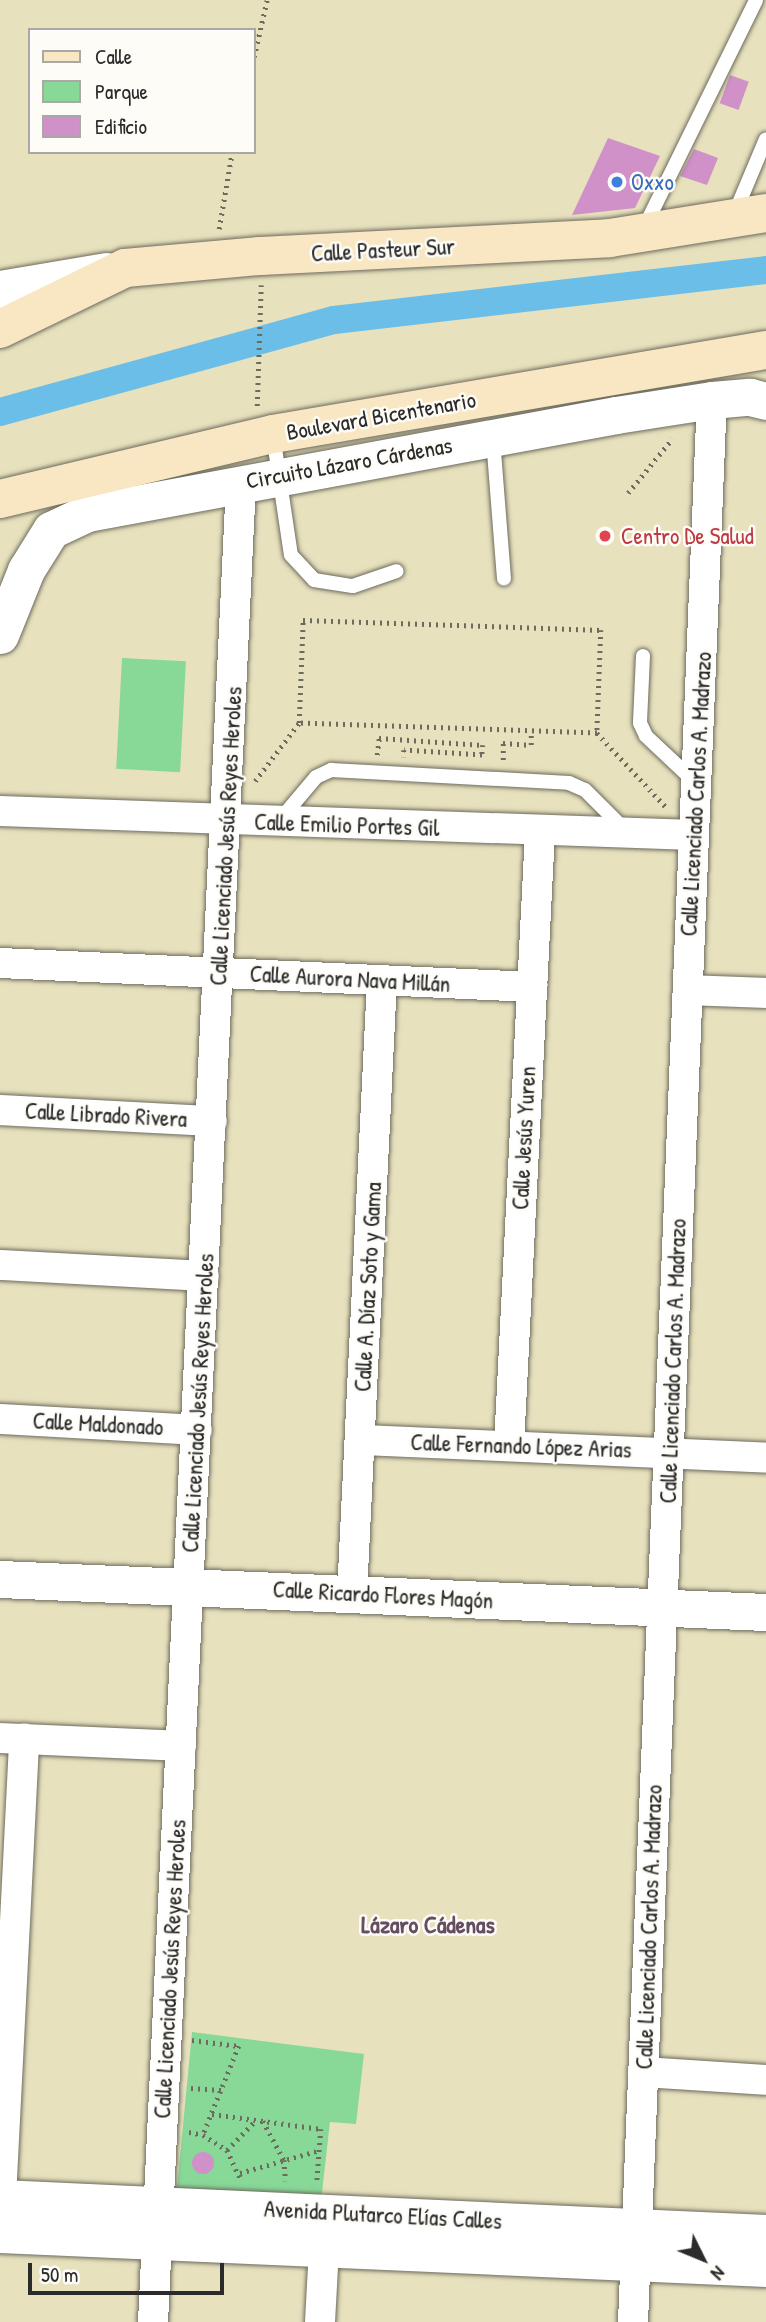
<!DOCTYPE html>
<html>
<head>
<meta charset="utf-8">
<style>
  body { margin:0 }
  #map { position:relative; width:766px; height:2322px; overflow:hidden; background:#e7e1bd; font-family:"Patrick Hand",sans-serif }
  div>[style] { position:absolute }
  .green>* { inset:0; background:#88d898; transform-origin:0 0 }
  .canal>* { height:28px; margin:-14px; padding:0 14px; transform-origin:14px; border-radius:14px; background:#6bbee7 }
  .building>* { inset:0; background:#d090c8; transform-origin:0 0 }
  .round { border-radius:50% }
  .path>* { height:4.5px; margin-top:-2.25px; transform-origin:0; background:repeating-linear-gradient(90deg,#6d6b5e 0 2px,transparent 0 7px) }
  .roads { filter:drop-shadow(0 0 2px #6d6b5e) drop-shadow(0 0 2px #6d6b5e) }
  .service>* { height:14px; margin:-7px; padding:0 7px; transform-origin:7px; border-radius:7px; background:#fff }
  .minor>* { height:30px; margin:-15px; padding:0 15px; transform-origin:15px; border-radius:15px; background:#fff }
  .tertiary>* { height:37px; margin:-18.5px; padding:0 18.5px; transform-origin:18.5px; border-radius:18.5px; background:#fff }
  .secondary>* { height:38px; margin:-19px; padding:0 19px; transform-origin:19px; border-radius:19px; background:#f9e7c3 }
  .dots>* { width:19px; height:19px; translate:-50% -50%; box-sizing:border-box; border:4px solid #fdfcf7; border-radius:50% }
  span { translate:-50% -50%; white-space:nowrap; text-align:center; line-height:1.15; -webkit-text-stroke:5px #fdfcf7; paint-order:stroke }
  .shop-label { font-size:23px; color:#366cbe }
  .left { translate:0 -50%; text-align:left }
  .street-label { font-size:23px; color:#2b2b2b }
  .health-label { font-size:23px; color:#be3a42 }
  .neighbourhood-label { font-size:24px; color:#654e62; font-weight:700 }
  .legend { position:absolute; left:28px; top:28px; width:228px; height:126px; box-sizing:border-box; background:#fdfcf7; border:2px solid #a9a8a5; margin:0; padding:9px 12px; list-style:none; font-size:21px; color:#2b2b2b }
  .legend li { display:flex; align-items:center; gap:14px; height:35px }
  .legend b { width:35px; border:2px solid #a9a8a5 }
  .north { position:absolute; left:668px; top:2224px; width:70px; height:70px; -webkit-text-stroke:5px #fdfcf7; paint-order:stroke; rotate:133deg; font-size:19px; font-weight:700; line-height:28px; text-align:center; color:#2b2b2b }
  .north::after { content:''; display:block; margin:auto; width:24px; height:32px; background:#2b2b2b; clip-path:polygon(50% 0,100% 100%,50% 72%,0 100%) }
  .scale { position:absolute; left:28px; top:2263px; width:196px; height:32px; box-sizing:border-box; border:4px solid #2b2b2b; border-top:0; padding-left:9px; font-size:21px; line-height:24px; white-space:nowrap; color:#2b2b2b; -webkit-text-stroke:5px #fdfcf7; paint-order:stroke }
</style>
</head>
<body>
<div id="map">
  <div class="green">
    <div style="left:122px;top:658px;width:64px;height:111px;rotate:3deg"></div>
    <div style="clip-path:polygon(192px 2032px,364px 2054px,356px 2124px,330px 2122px,321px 2201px,177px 2188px)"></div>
  </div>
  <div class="canal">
    <div style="left:0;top:412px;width:346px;rotate:-15.4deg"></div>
    <div style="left:334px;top:320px;width:435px;rotate:-6.6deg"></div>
  </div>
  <div class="building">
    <div style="left:730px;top:75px;width:20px;height:30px;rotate:20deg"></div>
    <div style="clip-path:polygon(608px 138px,660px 156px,635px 208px,572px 215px)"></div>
    <div style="clip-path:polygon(694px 149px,718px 158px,707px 185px,680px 176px)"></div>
    <div class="round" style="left:192px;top:2152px;width:22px;height:22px"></div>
  </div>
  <div class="path">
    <div style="left:254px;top:57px;width:58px;rotate:-77.2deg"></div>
    <div style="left:219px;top:229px;width:78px;rotate:-80.4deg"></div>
    <div style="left:257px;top:406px;width:121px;rotate:-88.1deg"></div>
    <div style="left:628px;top:493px;width:70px;rotate:-50.8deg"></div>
    <div style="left:303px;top:620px;width:298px;rotate:1.9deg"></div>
    <div style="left:601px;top:630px;width:103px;rotate:92.2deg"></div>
    <div style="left:597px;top:733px;width:298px;rotate:-178.1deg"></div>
    <div style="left:299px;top:723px;width:103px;rotate:-87.8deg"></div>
    <div style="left:597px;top:733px;width:101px;rotate:47deg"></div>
    <div style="left:377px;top:755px;width:17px;rotate:-83deg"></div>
    <div style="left:379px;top:738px;width:104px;rotate:3.9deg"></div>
    <div style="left:483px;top:745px;width:10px;rotate:96deg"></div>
    <div style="left:482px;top:755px;width:78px;rotate:-176.3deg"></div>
    <div style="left:404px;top:750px;width:7px;rotate:90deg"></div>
    <div style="left:503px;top:760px;width:17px;rotate:-90deg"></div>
    <div style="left:503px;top:743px;width:28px;rotate:4deg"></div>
    <div style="left:531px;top:745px;width:14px;rotate:-90deg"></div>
    <div style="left:255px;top:781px;width:73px;rotate:-52.8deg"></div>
    <div style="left:192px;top:2040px;width:47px;rotate:7.3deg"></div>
    <div style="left:239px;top:2046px;width:96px;rotate:112deg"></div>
    <div style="left:191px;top:2088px;width:30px;rotate:4deg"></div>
    <div style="left:212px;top:2114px;width:110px;rotate:7.8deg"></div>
    <div style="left:321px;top:2129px;width:53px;rotate:94.3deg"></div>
    <div style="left:263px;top:2121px;width:44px;rotate:61.7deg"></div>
    <div style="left:284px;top:2160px;width:21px;rotate:85deg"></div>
    <div style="left:189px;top:2132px;width:14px;rotate:12deg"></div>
    <div style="left:203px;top:2135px;width:28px;rotate:32deg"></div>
    <div style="left:227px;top:2150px;width:33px;rotate:65deg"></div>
    <div style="left:227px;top:2150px;width:42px;rotate:-46deg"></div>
    <div style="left:240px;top:2173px;width:83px;rotate:-16deg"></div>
  </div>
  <div class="roads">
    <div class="service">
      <div style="left:734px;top:215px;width:82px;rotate:-67.2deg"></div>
      <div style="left:644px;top:228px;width:254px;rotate:-63.8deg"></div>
      <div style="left:273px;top:435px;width:121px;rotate:81.5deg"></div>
      <div style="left:291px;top:555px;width:34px;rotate:47deg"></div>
      <div style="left:314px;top:580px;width:39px;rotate:9deg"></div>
      <div style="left:353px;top:586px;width:46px;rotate:-18.8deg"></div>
      <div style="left:493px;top:439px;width:140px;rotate:85.5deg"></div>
      <div style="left:643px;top:656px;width:67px;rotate:92.6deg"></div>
      <div style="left:640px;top:723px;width:14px;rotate:65deg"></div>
      <div style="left:646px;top:736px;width:67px;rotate:43.2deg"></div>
      <div style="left:279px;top:821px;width:57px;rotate:-49.9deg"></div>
      <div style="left:316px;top:777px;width:17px;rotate:-25deg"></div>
      <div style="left:331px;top:770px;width:238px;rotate:3.1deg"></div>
      <div style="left:569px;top:783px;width:17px;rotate:24deg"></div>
      <div style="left:585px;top:790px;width:57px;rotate:45deg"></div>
    </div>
    <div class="minor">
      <div style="left:0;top:811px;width:694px;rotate:1.98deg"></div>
      <div style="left:0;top:963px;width:533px;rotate:2.58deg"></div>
      <div style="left:688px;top:990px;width:78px;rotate:2.2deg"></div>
      <div style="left:0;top:1110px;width:212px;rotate:3deg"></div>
      <div style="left:0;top:1265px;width:204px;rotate:3.1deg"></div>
      <div style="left:0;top:1419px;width:197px;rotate:3.2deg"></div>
      <div style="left:361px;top:1440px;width:405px;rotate:2.5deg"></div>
      <div style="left:509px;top:1446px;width:616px;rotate:-87.11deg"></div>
      <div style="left:352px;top:1594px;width:615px;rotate:-87.2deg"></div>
      <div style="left:0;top:1738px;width:181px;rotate:2.5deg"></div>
      <div style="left:643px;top:2072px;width:123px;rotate:3.7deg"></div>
      <div style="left:1px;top:2198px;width:460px;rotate:-87.1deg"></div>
      <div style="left:153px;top:2322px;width:1841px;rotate:-87.26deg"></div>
      <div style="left:320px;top:2322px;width:74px;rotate:-86.9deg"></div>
      <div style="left:633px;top:2322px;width:1924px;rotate:-87.65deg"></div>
    </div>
    <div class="tertiary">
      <div style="left:0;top:289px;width:108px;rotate:-9.6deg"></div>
      <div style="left:0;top:635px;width:70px;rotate:-68.2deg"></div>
      <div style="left:26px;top:570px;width:47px;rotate:-58deg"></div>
      <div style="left:51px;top:530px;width:40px;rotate:-25deg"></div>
      <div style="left:87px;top:513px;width:538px;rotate:-10.5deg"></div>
      <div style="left:616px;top:415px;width:97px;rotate:-8.9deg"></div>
      <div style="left:712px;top:400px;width:38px;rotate:-5deg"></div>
      <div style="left:750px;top:397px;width:16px;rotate:14deg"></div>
      <div style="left:0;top:1579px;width:767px;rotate:2.47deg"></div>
      <div style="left:0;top:2198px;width:767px;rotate:2.62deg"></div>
      <div style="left:0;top:2234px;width:767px;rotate:2.54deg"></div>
    </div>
    <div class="secondary">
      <div style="left:0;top:329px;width:139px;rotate:-26deg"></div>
      <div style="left:125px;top:268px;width:136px;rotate:-5.1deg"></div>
      <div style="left:260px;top:256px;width:350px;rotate:-2.9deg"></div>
      <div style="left:610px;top:238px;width:158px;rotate:-9.1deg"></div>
      <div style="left:0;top:499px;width:281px;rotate:-13.4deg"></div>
      <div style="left:273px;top:434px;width:500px;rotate:-9.67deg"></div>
    </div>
  </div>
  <div class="dots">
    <div style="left:617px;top:182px;background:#3f7fe0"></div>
    <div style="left:605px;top:536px;background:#e0444e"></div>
  </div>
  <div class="shop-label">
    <span class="left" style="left:631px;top:182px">Oxxo</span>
  </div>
  <div class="street-label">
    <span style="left:383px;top:250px;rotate:-3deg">Calle Pasteur Sur</span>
    <span style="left:381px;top:416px;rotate:-10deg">Boulevard Bicentenario</span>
    <span style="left:349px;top:463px;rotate:-10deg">Circuito Lázaro Cárdenas</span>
    <span style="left:696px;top:794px;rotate:-87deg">Calle Licenciado Carlos A. Madrazo</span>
    <span style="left:347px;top:825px;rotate:2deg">Calle Emilio Portes Gil</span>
    <span style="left:226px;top:836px;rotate:-87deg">Calle Licenciado Jesús Reyes Heroles</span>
    <span style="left:350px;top:979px;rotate:3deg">Calle Aurora Nava Millán</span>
    <span style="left:106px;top:1115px;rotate:3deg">Calle Librado Rivera</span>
    <span style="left:524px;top:1138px;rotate:-87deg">Calle Jesús Yuren</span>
    <span style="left:368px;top:1287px;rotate:-87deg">Calle A. Díaz Soto y Gama</span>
    <span style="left:673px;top:1361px;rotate:-88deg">Calle Licenciado Carlos A. Madrazo</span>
    <span style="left:198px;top:1403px;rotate:-87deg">Calle Licenciado Jesús Reyes Heroles</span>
    <span style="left:98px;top:1424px;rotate:3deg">Calle Maldonado</span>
    <span style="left:521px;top:1446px;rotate:2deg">Calle Fernando López Arias</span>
    <span style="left:383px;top:1595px;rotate:3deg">Calle Ricardo Flores Magón</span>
    <span style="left:649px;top:1927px;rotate:-88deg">Calle Licenciado Carlos A. Madrazo</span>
    <span style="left:170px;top:1969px;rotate:-87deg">Calle Licenciado Jesús Reyes Heroles</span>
    <span style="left:383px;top:2215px;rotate:3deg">Avenida Plutarco Elías Calles</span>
  </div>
  <div class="health-label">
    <span class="left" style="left:621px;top:536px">Centro De Salud</span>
  </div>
  <div class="neighbourhood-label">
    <span style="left:428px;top:1925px">Lázaro Cádenas</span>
  </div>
  <ul class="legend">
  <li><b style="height:9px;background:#f9e7c3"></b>Calle</li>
  <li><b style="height:19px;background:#88d898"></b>Parque</li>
  <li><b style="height:19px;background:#d090c8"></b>Edificio</li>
  </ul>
  <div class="north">N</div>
  <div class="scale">50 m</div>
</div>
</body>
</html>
